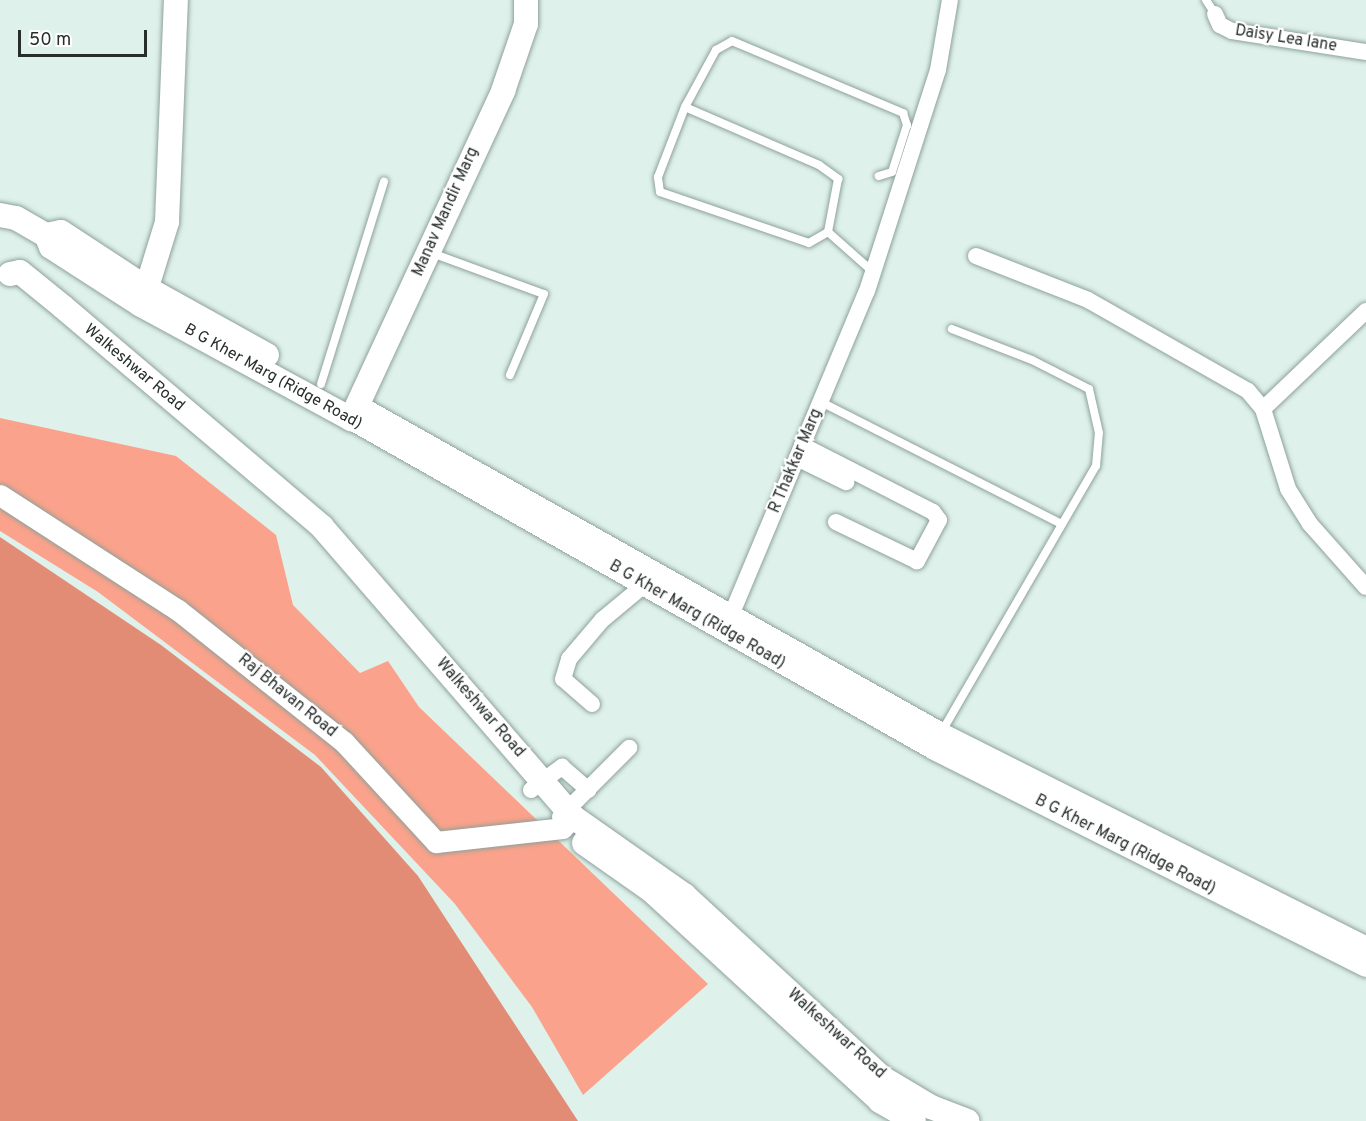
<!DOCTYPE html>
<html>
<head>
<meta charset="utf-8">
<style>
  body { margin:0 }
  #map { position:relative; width:1366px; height:1121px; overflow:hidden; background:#def1eb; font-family:Overpass,sans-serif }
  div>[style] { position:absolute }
  .forest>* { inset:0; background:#faa28b }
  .water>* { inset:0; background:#e28c76 }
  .roads { filter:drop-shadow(0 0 2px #8ea19b) drop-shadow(0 0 2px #8ea19b) }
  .service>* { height:8px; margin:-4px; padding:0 4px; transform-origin:4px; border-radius:4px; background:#fff }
  .minor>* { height:16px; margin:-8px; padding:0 8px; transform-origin:8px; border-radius:8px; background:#fff }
  .tertiary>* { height:21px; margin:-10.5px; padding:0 10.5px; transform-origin:10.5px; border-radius:10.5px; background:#fff }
  .secondary>* { height:24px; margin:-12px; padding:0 12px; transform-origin:12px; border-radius:12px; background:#fff }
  span { translate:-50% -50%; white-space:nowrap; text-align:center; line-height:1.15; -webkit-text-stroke:4.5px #fff; paint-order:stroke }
  .street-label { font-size:16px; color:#272e2c }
  .scale { position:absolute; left:18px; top:30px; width:129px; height:27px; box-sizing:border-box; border:3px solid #272e2c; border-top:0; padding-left:8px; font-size:18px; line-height:21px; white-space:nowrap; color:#272e2c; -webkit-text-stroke:4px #fff; paint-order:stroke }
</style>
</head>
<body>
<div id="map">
  <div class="forest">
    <div style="clip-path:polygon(0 418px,176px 456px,276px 535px,293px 605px,360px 673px,388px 661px,419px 707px,708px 984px,583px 1095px,532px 1007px,455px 904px,315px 755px,98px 592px,0 531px)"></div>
  </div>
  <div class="water">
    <div style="clip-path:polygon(0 537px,161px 645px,321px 767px,418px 876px,578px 1121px,0 1121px)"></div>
  </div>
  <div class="roads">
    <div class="service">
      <div style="left:1206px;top:0;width:17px;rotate:57deg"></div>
      <div style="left:685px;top:107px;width:65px;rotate:-61.5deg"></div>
      <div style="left:716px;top:50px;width:18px;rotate:-29deg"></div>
      <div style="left:732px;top:41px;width:186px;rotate:22.8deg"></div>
      <div style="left:903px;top:113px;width:13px;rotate:72deg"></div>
      <div style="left:907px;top:125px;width:49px;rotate:107.7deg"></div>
      <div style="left:892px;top:172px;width:14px;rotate:163deg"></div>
      <div style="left:828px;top:232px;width:22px;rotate:150deg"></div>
      <div style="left:809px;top:243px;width:157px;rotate:-161.1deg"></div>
      <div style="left:660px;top:192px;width:15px;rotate:-98deg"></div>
      <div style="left:658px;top:177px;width:75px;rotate:-68.9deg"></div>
      <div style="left:685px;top:107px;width:146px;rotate:23.4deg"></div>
      <div style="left:819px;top:165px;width:24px;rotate:36deg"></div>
      <div style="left:838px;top:179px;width:54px;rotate:100.7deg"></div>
      <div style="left:828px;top:232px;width:60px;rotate:41.6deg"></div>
      <div style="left:429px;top:252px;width:122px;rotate:20.1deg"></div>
      <div style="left:544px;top:294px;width:88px;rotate:112.8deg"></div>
      <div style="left:321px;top:384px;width:212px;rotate:-72.7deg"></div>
      <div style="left:821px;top:402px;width:266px;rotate:26.9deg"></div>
      <div style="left:941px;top:733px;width:309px;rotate:-59.9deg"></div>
      <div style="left:1096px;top:466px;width:33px;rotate:-85deg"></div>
      <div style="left:1099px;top:433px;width:45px;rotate:-102.8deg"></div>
      <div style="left:1089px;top:389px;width:64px;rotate:-153deg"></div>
      <div style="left:1032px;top:360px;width:86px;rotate:-158.8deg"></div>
    </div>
    <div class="minor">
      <div style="left:1215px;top:14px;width:12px;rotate:66deg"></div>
      <div style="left:1220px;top:25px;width:13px;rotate:27deg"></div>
      <div style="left:1232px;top:31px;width:136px;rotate:8.9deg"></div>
      <div style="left:976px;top:256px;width:120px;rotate:21.4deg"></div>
      <div style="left:1088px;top:300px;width:184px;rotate:29.6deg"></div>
      <div style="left:1248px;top:391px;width:23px;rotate:50deg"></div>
      <div style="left:1263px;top:409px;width:84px;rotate:72.6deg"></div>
      <div style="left:1288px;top:489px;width:41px;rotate:57.8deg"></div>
      <div style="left:1310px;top:524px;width:84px;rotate:48.4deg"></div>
      <div style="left:1263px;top:409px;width:142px;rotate:-43.6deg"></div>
      <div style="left:802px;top:445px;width:147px;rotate:27.1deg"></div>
      <div style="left:933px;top:512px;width:10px;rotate:53deg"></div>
      <div style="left:939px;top:520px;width:47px;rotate:118.2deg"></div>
      <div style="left:917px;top:561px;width:90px;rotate:-154.3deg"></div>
      <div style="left:797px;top:458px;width:55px;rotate:26.1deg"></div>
      <div style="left:727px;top:625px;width:362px;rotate:-67.3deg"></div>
      <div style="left:867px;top:291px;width:232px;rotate:-72.2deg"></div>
      <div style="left:938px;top:70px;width:71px;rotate:-80.3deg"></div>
      <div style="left:592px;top:704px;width:38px;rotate:-139deg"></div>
      <div style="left:563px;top:679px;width:21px;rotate:-73deg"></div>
      <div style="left:569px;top:659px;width:51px;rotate:-49.8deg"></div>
      <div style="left:602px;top:620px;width:55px;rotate:-39.8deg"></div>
      <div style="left:531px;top:790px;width:39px;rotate:-37deg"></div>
      <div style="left:562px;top:767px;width:35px;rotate:41deg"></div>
      <div style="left:560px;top:817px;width:98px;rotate:-45deg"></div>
    </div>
    <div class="tertiary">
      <div style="left:359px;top:406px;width:668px;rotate:29.33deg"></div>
      <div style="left:941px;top:733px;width:476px;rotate:26.7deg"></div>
      <div style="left:351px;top:419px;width:670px;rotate:29.51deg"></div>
      <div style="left:934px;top:749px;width:483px;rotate:26.7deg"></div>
      <div style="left:0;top:495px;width:212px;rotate:32.9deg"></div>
      <div style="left:178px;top:610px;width:212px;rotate:38.5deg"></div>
      <div style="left:344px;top:742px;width:136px;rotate:47.4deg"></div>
      <div style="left:436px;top:842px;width:127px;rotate:-6.3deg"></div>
      <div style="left:562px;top:828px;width:16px;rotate:-45deg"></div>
    </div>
    <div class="secondary">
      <div style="left:0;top:215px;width:16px;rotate:11deg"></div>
      <div style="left:16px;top:218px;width:34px;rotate:30deg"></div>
      <div style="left:46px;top:235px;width:13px;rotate:67deg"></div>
      <div style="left:51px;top:247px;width:107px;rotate:32.8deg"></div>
      <div style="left:141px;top:305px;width:239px;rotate:28.5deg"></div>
      <div style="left:351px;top:419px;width:362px;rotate:-65.1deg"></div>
      <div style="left:503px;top:91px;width:71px;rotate:-71.1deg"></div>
      <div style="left:526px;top:24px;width:24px;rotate:-90deg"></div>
      <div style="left:46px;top:235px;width:15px;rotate:-11deg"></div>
      <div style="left:61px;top:232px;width:104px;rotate:33.2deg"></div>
      <div style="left:148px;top:289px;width:136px;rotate:29deg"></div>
      <div style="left:10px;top:274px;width:10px;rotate:-11deg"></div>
      <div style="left:20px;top:272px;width:55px;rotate:39.1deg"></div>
      <div style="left:63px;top:307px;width:340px;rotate:40.3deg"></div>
      <div style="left:322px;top:527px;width:384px;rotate:49.1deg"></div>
      <div style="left:573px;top:817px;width:136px;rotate:35.1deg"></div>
      <div style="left:684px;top:895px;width:268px;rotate:42.7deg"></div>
      <div style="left:881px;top:1077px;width:58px;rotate:31deg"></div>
      <div style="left:931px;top:1107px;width:39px;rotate:21deg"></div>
      <div style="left:142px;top:303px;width:85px;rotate:-72.8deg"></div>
      <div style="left:167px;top:222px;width:222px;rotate:-87.7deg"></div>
      <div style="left:584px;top:843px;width:83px;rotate:35.2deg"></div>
      <div style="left:652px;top:891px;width:310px;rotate:42.6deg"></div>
      <div style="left:880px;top:1101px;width:39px;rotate:30deg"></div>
    </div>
  </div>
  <div class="street-label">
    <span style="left:1286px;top:39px;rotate:9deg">Daisy Lea lane</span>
    <span style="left:446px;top:212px;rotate:-66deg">Manav Mandir Marg</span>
    <span style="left:134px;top:368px;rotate:40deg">Walkeshwar Road</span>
    <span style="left:273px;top:377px;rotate:29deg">B G Kher Marg (Ridge Road)</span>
    <span style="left:796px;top:461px;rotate:-67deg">R Thakkar Marg</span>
    <span style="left:697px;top:615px;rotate:30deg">B G Kher Marg (Ridge Road)</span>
    <span style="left:287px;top:696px;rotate:39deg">Raj Bhavan Road</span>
    <span style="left:480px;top:708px;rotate:49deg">Walkeshwar Road</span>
    <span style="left:1125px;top:845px;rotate:27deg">B G Kher Marg (Ridge Road)</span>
    <span style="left:836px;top:1034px;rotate:42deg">Walkeshwar Road</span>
  </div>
  <div class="scale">50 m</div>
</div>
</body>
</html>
